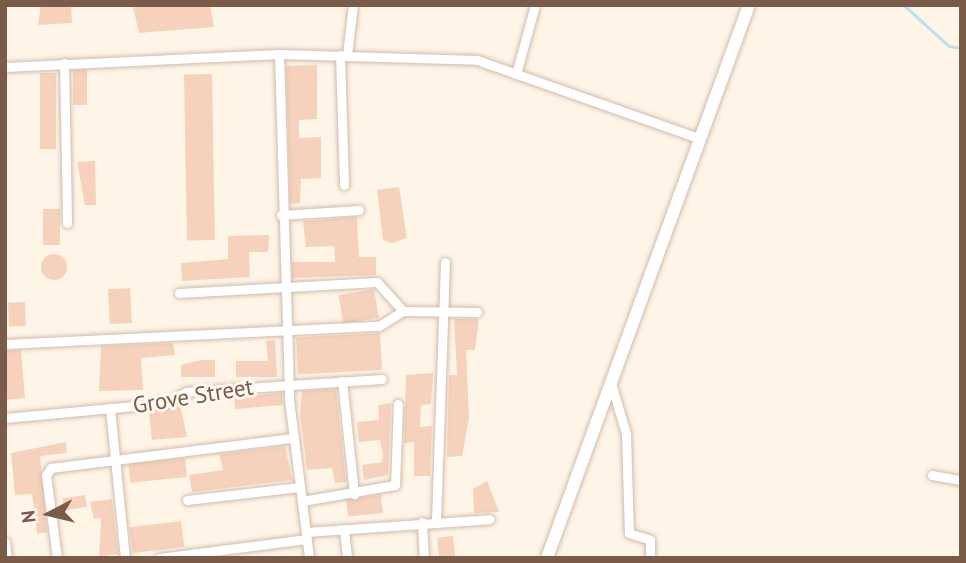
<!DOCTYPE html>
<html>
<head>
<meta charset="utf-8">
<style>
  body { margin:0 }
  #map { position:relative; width:966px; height:563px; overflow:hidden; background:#fef5e7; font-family:"PT Sans",sans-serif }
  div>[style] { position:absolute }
  .stream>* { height:2.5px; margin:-1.25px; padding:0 1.25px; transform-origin:1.25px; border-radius:1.25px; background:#b9e3ea }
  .building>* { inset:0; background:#f6d2bc; transform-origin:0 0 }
  .round { border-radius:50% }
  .roads { filter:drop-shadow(0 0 2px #d1bcab) drop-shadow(0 0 2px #d1bcab) }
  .street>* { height:9px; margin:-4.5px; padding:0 4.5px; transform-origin:4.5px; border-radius:4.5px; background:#fff }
  .secondary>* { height:12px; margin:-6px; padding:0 6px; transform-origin:6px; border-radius:6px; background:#fff }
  span { translate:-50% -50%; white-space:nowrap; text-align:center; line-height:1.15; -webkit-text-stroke:6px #fff8ef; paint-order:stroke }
  .street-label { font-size:23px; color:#7a5a49 }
  .frame { position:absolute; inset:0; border:7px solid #7a5a49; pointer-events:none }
  .north { position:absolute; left:14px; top:479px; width:70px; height:70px; -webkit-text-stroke:5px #fff8ef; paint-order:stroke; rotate:263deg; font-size:19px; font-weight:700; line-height:28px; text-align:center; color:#7a5a49 }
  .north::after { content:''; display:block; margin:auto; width:24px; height:32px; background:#7a5a49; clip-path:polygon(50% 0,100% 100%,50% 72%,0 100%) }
</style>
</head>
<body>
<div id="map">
  <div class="stream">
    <div style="left:904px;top:5px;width:61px;rotate:42.3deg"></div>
    <div style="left:949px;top:46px;width:12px;rotate:9deg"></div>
  </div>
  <div class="building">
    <div style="clip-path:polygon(41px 5px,71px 7px,72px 23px,38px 25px)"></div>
    <div style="clip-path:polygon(210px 5px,214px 27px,139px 33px,133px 7px)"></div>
    <div style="clip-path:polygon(317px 65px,317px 119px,299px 120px,299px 138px,321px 137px,321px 178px,301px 179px,300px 203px,290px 204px,286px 66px)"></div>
    <div style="left:87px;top:70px;width:35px;height:14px;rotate:90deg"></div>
    <div style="left:40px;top:73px;width:16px;height:76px"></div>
    <div style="left:212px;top:74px;width:166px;height:28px;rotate:89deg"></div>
    <div style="clip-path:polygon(95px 161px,96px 205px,85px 205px,77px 162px)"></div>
    <div style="clip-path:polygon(399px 187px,407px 238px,392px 243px,383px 240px,377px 190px)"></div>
    <div style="left:43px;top:209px;width:17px;height:36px"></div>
    <div style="clip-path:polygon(357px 217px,359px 257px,376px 257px,376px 275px,292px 278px,292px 262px,335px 262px,334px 246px,306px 247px,303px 221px)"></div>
    <div style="clip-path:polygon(269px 235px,268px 252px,249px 252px,250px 277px,182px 281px,181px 263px,228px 259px,228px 236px)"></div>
    <div class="round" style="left:41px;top:254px;width:26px;height:26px"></div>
    <div style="left:130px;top:288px;width:35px;height:22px;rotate:87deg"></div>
    <div style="left:374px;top:289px;width:29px;height:36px;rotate:80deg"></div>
    <div style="left:25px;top:302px;width:24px;height:17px;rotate:88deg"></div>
    <div style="clip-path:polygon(454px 319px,478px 319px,478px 328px,475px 350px,466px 350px,469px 418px,462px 456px,447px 457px,449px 375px,457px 375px)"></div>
    <div style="left:380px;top:333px;width:37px;height:84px;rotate:87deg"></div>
    <div style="clip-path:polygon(275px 340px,277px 377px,236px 377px,236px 361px,268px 361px,266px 341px)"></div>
    <div style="clip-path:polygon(173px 343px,175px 355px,141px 358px,143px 390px,99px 391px,101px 346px)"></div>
    <div style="clip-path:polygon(21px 350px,25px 398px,5px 400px,5px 351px)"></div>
    <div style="clip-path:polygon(201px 360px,215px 360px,215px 377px,181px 377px,181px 365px)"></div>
    <div style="clip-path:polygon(433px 373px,431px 404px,421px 405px,420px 427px,432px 426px,430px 476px,414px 476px,414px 442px,404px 443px,406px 375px)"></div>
    <div style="clip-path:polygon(336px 389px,346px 482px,335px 483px,332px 468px,307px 470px,300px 412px,302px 391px)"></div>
    <div style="left:282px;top:393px;width:12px;height:48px;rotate:85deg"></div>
    <div style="clip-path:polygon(391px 403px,388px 475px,364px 480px,362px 465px,382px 462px,383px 455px,380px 440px,359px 442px,357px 422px,379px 420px,378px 405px)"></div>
    <div style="clip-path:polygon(180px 404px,187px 437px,152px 440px,149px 412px)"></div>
    <div style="clip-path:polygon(66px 442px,67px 453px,40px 456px,47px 532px,37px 534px,32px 494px,15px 495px,11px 453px)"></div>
    <div style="clip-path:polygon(285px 446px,292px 480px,192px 492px,189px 475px,223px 470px,219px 454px)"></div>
    <div style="left:185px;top:458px;width:19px;height:57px;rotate:84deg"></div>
    <div style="clip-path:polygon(487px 481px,499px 512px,474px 513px,473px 489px)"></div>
    <div style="left:85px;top:495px;width:12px;height:23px;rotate:81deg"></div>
    <div style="left:381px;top:495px;width:18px;height:35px;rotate:84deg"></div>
    <div style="clip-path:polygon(112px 499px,118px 554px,99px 557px,101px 518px,94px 519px,90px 502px)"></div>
    <div style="left:181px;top:521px;width:26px;height:52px;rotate:83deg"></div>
    <div style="left:453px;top:536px;width:20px;height:16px;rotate:84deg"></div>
  </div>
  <div class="roads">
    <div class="street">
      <div style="left:279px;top:54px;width:345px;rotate:88.3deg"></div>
      <div style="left:289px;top:399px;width:160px;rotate:82.8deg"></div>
      <div style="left:340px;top:55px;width:130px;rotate:88.2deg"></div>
      <div style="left:347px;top:55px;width:50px;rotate:-83.2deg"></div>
      <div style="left:64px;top:63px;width:160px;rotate:88.9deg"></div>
      <div style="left:5px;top:67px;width:274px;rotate:-2.7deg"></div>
      <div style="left:279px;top:54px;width:198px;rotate:1.7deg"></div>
      <div style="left:477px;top:60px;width:234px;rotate:19.4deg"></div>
      <div style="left:516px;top:74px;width:72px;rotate:-74.6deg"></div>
      <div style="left:281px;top:215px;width:78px;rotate:-3.7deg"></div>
      <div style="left:179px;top:293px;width:198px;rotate:-3.2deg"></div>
      <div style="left:377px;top:282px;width:39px;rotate:48deg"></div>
      <div style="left:5px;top:344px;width:374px;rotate:-2.8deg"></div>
      <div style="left:379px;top:326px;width:28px;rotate:-32deg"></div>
      <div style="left:403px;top:311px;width:74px;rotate:0.8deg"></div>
      <div style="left:342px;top:381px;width:114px;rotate:83.9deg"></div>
      <div style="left:611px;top:383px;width:53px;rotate:73.6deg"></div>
      <div style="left:626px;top:434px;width:99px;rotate:88.3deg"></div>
      <div style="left:629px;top:533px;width:22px;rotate:18deg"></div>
      <div style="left:650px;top:540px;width:18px;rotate:90deg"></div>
      <div style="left:110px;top:408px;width:151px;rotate:84.3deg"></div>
      <div style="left:5px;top:418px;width:164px;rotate:-5.3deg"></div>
      <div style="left:168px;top:403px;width:21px;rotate:-31deg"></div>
      <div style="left:186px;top:392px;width:196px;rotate:-3.8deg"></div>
      <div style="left:932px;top:475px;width:29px;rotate:10deg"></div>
      <div style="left:187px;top:500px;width:113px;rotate:-6.6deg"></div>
      <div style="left:302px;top:501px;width:94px;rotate:-9.8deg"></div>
      <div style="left:395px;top:485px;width:81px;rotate:-87.9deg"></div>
      <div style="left:436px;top:521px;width:259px;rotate:-88deg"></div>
      <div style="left:422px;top:522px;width:36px;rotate:87deg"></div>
      <div style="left:344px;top:529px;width:29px;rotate:84deg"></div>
      <div style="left:306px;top:532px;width:184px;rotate:-4deg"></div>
      <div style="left:5px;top:542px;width:16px;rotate:83deg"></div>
      <div style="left:57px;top:558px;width:84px;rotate:-97.5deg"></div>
      <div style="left:46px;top:475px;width:9px;rotate:-54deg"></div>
      <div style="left:51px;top:468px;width:243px;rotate:-7.1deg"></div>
      <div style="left:159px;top:558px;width:149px;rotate:-7.3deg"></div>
    </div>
    <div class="secondary">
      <div style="left:547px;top:558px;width:589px;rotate:-69.93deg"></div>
    </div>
  </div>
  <div class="street-label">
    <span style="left:193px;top:396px;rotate:-9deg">Grove Street</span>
  </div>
  <div class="frame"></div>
  <div class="north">N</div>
</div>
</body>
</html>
